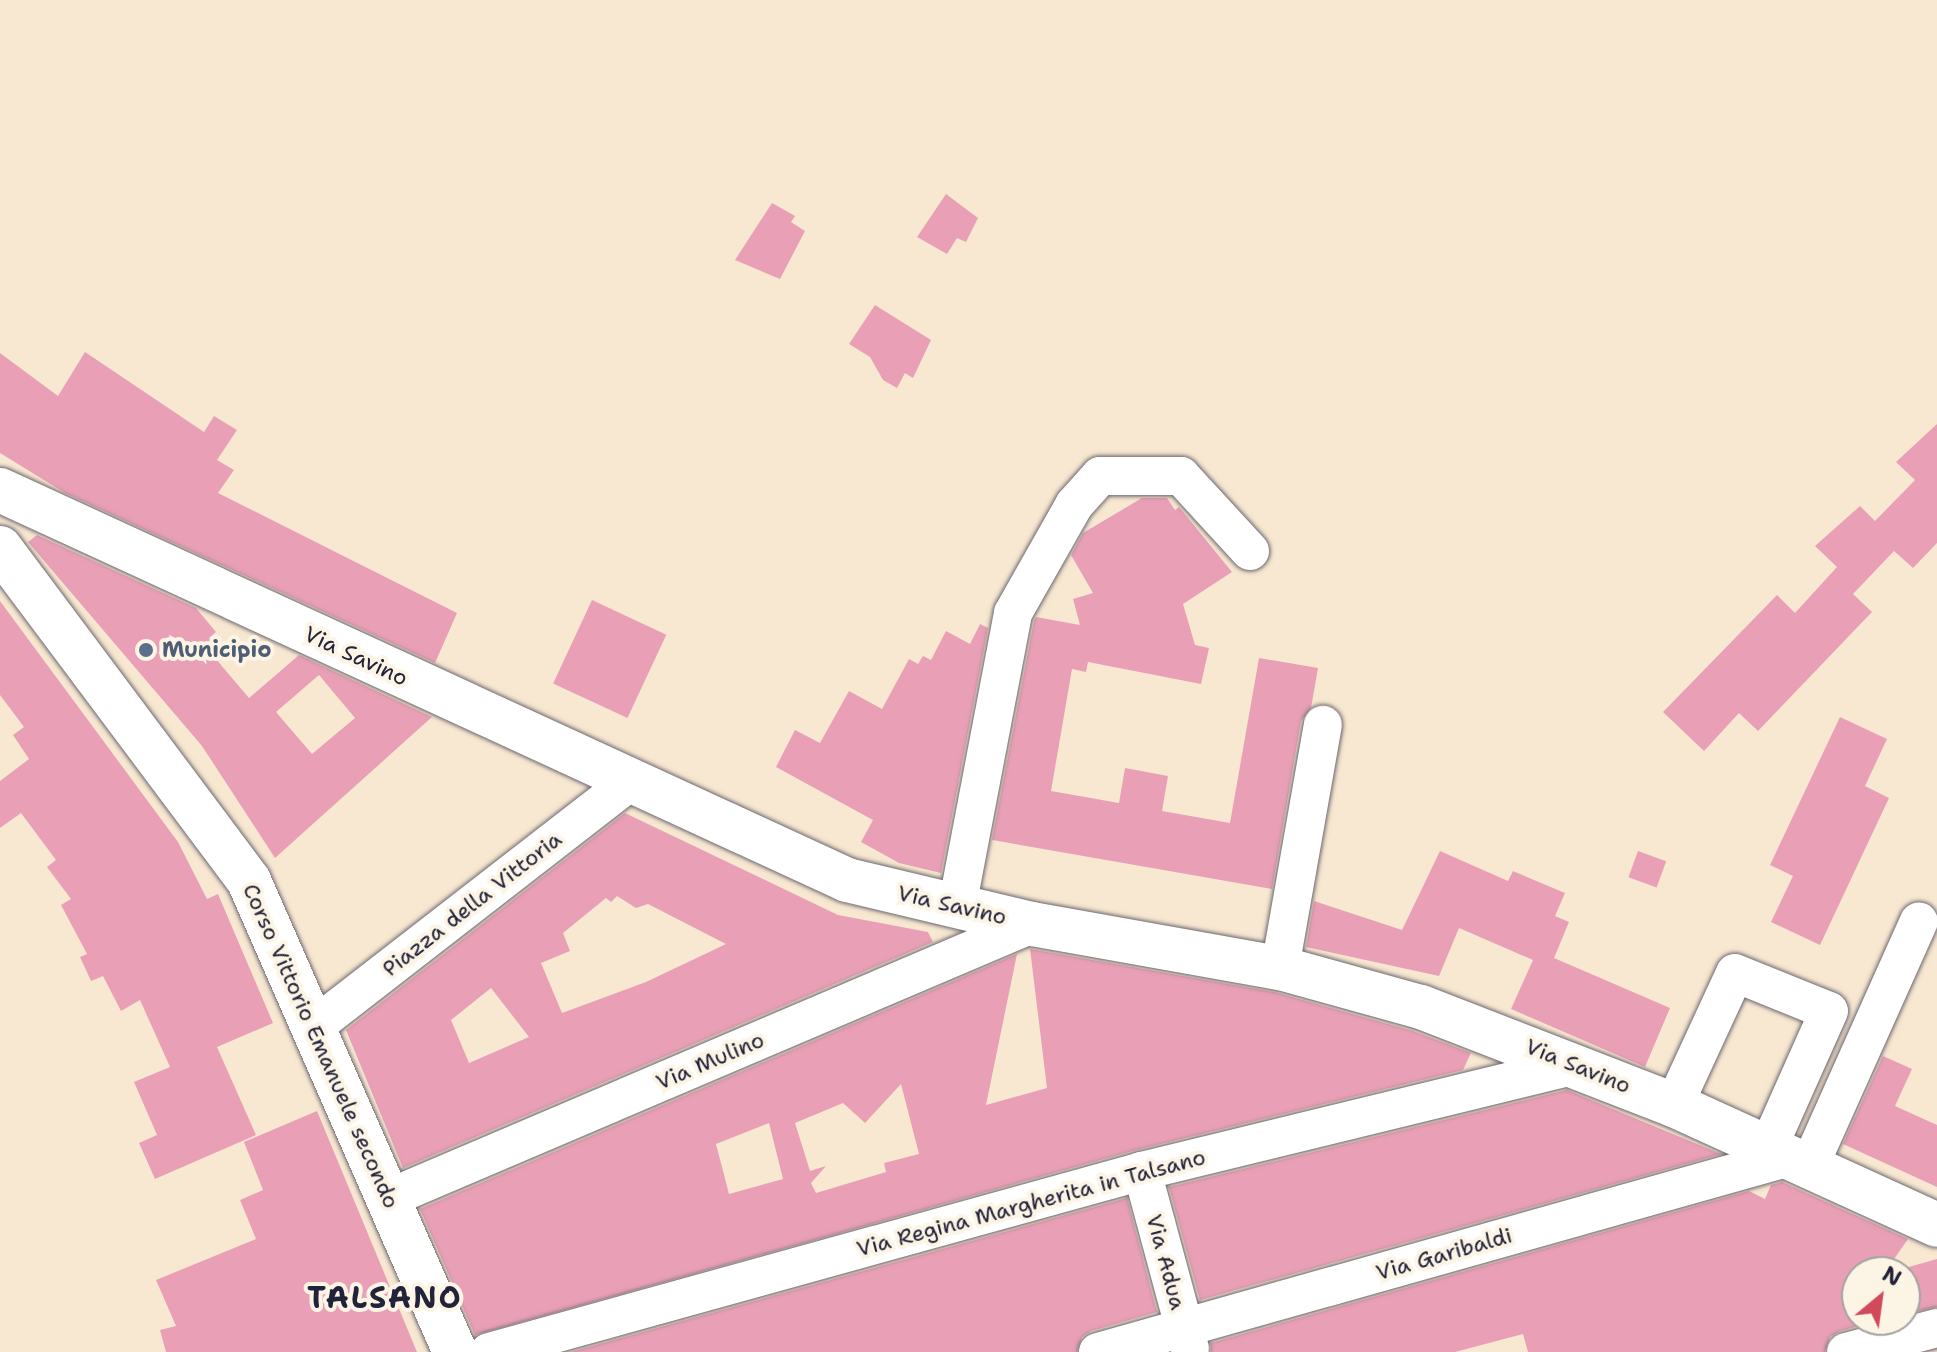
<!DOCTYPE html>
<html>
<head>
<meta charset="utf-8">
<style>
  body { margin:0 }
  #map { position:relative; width:1937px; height:1352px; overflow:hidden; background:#f8e8d1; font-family:"Shantell Sans",sans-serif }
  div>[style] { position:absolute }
  .building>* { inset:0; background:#e9a0b7; transform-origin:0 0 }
  .roads { filter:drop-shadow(0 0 2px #6d6770) drop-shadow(0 0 2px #6d6770) }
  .minor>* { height:38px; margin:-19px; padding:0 19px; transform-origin:19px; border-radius:19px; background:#fff }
  .tertiary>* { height:44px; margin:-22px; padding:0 22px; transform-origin:22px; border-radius:22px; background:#fff }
  .dots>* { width:22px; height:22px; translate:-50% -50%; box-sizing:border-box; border:4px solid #fcf5e5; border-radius:50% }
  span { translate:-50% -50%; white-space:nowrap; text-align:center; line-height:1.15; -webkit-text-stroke:8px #fcf5e5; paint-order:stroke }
  .service-label { font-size:22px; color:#4e5e75; font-weight:700 }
  .left { translate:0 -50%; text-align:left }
  .street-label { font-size:22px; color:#22223b }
  .district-label { font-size:30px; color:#22223b; font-weight:700; letter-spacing:2px }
  .north { position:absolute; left:1841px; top:1256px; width:80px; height:80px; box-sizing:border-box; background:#fcf5e5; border:2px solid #a5a1a1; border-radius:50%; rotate:29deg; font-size:22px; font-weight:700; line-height:32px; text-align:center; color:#22223b }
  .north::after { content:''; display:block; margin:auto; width:28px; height:36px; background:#d1495b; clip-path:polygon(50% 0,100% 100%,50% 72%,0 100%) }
</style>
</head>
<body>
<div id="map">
  <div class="building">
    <div style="clip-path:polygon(946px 194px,978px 218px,966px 242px,957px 238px,947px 254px,917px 237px)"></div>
    <div style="clip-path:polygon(772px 203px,795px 216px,791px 222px,805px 231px,780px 279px,735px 260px)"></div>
    <div style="clip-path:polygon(875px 305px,931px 340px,913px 378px,905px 373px,897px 388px,883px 380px,870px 357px,849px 344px)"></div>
    <div style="clip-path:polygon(85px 352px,204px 432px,214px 416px,237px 430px,217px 460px,234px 470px,218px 493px,457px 613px,435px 663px,65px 493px,0 453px,0 353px,58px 396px)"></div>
    <div style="clip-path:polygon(1937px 424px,1937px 543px,1913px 568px,1894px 551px,1853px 594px,1872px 612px,1758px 731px,1739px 713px,1704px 751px,1663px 712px,1777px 595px,1795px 613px,1837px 567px,1815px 546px,1860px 506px,1875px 521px,1915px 480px,1896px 462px)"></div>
    <div style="clip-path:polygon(1142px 498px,1167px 498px,1175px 510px,1179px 507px,1232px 572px,1183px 604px,1195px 645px,1209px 648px,1201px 684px,1088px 662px,1086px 672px,1072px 669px,1051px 791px,1119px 803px,1125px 768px,1168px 776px,1162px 811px,1230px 823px,1259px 658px,1318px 668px,1311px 708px,1301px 721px,1272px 889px,992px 840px,1034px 621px,1036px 617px,1080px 625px,1073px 599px,1093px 593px,1071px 555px,1083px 533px)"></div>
    <div style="clip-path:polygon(evenodd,37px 535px,196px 608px,216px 632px,209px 638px,216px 647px,210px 652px,249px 698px,299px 655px,432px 717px,275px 858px,202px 746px,28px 542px,37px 535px,319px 675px,355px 718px,312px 754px,276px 712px,319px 675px)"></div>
    <div style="left:592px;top:600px;width:82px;height:92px;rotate:25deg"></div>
    <div style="clip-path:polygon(0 601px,178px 842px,207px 899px,218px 894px,273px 1023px,217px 1047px,256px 1135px,155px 1179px,139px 1143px,157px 1135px,134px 1082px,170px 1067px,140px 1000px,121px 1011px,103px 976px,91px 981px,80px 957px,87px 954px,61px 905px,71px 899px,47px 867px,56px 860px,21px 813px,0 828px,0 781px,29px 759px,13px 735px,24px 727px,0 695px)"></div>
    <div style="clip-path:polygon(980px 624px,988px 628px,941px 873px,899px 863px,861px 842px,873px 820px,776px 767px,795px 730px,820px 743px,849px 691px,882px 709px,909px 659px,918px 664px,923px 656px,931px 660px,946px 631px,970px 644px)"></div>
    <div style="clip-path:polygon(1840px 717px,1887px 739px,1865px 786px,1889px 798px,1820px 945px,1771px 922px,1793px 876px,1770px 865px)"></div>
    <div style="clip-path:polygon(evenodd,625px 813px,838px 915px,928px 932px,933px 942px,403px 1168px,346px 1030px,625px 813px,617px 896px,636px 908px,648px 904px,726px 944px,646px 982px,562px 1013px,541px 963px,570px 951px,563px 933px,606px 898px,611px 902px,617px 896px,625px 813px,491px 988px,529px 1037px,469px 1063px,451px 1020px,491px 988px)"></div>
    <div style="clip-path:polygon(1440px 851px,1508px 881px,1513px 871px,1565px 893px,1555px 916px,1569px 922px,1554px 958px,1670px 1008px,1645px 1067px,1511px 1009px,1533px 960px,1459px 928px,1439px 976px,1306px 947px,1314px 901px,1402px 930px)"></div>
    <div style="left:1638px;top:851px;width:30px;height:28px;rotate:20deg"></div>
    <div style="clip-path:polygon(evenodd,1030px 949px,1274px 992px,1413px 1031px,1471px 1053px,1463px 1070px,1136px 1150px,475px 1335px,420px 1209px,1017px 954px,986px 1105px,1047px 1088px,1030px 949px,901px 1084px,919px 1154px,884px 1163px,886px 1172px,816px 1193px,811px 1183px,826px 1166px,810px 1171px,795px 1123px,843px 1103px,865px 1123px,901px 1084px,1030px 949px,769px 1123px,783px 1179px,729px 1194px,716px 1144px,769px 1123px)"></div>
    <div style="clip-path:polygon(1883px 1056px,1912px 1069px,1895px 1106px,1937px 1125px,1937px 1187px,1843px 1144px)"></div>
    <div style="clip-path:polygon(1567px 1090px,1721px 1154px,1200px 1300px,1169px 1187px)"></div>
    <div style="clip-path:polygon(317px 1111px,417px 1352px,166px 1352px,160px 1330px,176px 1326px,156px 1280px,256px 1239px,240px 1200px,263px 1190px,244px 1142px)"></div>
    <div style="clip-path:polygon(1782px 1182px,1908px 1239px,1885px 1272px,1857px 1272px,1857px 1320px,1881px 1320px,1840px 1331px,1830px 1337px,1825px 1352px,1528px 1352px,1523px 1334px,1455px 1352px,1211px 1352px,1211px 1343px,1749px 1191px,1765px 1199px,1771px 1185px)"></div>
    <div style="clip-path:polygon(1127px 1198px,1157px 1312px,1091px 1331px,1082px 1337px,1077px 1352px,571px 1352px)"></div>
    <div style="clip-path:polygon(1937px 1259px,1937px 1307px,1905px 1314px,1905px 1272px,1891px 1272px)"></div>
  </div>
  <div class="roads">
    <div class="minor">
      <div style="left:957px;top:907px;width:299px;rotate:-79.2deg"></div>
      <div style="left:1013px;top:613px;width:124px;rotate:-60.5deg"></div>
      <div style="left:1074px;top:505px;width:39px;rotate:-48deg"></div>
      <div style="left:1100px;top:476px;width:81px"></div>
      <div style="left:1181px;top:476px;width:102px;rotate:47.4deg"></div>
      <div style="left:1280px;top:968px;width:247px;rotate:-80deg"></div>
      <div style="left:316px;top:1025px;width:395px;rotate:-37.8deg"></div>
      <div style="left:1674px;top:1105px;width:145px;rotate:-65.2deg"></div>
      <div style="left:1735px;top:973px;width:101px;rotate:22deg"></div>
      <div style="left:1829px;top:1011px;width:150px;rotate:114deg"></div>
      <div style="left:1809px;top:1167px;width:269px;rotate:-65.9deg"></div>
      <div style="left:1142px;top:1171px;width:184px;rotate:74.9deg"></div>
      <div style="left:389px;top:1198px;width:699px;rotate:-23.08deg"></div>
      <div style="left:489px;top:1352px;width:678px;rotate:-15.49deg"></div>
      <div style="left:1142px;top:1171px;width:448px;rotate:-13.7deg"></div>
      <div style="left:1098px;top:1352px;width:719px;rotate:-15.74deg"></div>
      <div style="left:1846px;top:1352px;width:94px;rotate:-14.8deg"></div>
    </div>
    <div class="tertiary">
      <div style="left:0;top:490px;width:932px;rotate:24.72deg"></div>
      <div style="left:847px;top:880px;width:190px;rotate:13.4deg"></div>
      <div style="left:1032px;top:924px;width:252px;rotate:10.1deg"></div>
      <div style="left:1280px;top:968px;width:146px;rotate:15.5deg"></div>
      <div style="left:1421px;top:1007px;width:271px;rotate:21.2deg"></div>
      <div style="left:1674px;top:1105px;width:289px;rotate:24.5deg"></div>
      <div style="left:0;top:548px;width:416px;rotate:53.2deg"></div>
      <div style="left:249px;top:881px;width:514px;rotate:66.38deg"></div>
    </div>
  </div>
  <div class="dots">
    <div style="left:146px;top:650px;background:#5c6f8a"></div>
  </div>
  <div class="service-label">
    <span class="left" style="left:162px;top:650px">Municipio</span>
  </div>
  <div class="street-label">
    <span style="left:356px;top:656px;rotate:25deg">Via Savino</span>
    <span style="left:472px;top:904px;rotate:-38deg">Piazza della Vittoria</span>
    <span style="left:952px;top:905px;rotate:13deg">Via Savino</span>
    <span style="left:321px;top:1046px;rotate:66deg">Corso Vittorio Emanuele secondo</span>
    <span style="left:710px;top:1061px;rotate:-23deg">Via Mulino</span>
    <span style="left:1578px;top:1066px;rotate:22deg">Via Savino</span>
    <span style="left:1031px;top:1203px;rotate:-15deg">Via Regina Margherita in Talsano</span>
    <span style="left:1444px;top:1254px;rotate:-16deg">Via Garibaldi</span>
    <span style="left:1166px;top:1262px;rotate:75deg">Via Adua</span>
  </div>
  <div class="district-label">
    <span style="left:385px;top:1298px">TALSANO</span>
  </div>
  <div class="north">N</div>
</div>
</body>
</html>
